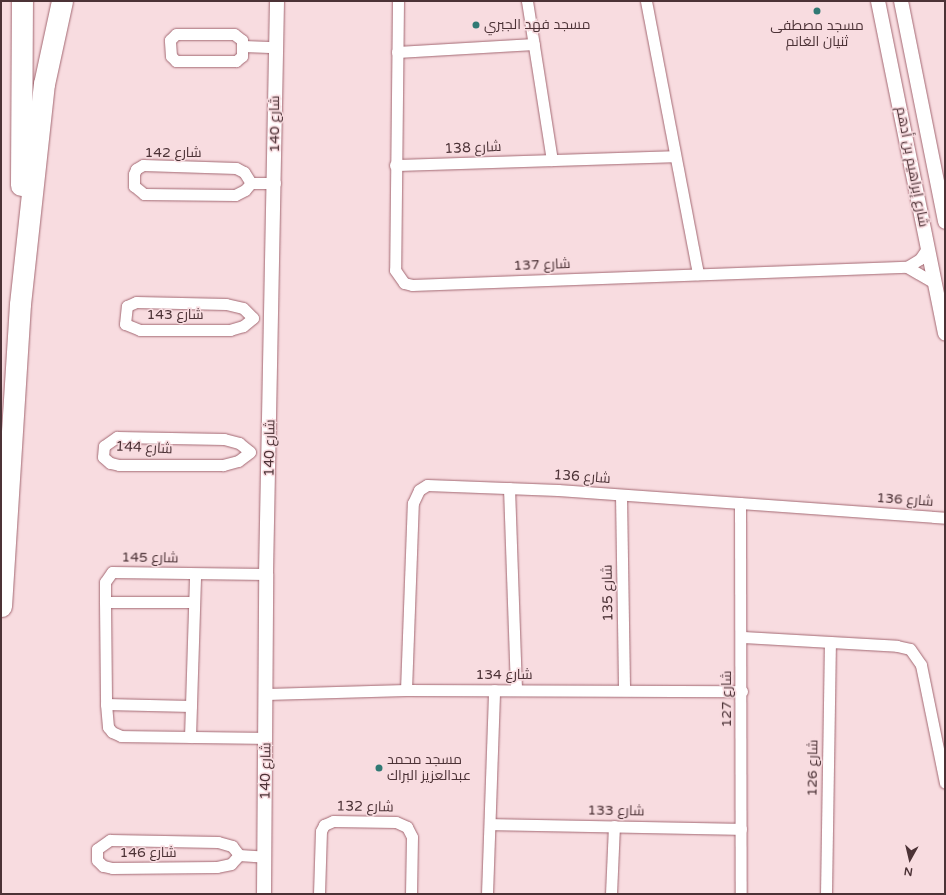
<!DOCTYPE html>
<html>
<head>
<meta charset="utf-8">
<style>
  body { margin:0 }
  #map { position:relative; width:946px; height:895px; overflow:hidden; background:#f8dce0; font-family:"Varela Round",Cairo,sans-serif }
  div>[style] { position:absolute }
  .roads { filter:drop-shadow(0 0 1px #a36872) drop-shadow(0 0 1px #a36872) }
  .minor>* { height:11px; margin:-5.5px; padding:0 5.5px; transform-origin:5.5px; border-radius:5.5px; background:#fff }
  .tertiary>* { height:14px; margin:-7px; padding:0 7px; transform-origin:7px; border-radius:7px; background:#fff }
  .motorway>* { height:21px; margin:-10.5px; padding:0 10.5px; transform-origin:10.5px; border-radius:10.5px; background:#fff }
  .dots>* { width:11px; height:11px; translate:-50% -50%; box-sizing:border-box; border:2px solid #f8dce0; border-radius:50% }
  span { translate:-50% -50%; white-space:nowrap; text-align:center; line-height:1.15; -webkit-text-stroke:3px #f8dce0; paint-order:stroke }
  .poi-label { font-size:14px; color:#4c3236 }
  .left { translate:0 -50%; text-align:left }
  .street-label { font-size:14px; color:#4c3236 }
  .frame { position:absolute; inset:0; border:2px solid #4c3236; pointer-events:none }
  .north { position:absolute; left:890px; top:839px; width:40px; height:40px; -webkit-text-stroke:3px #f8dce0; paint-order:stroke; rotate:188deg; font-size:11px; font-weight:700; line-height:16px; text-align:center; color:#4c3236 }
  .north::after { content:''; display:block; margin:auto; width:14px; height:18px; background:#4c3236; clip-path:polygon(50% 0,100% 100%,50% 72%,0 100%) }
</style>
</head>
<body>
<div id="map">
  <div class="roads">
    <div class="minor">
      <div style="left:398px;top:1px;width:269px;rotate:90.6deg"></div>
      <div style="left:395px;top:270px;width:16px;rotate:55deg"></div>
      <div style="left:404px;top:283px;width:8px;rotate:14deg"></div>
      <div style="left:412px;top:285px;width:495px;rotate:-2.1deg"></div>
      <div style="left:907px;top:267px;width:32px;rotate:30deg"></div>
      <div style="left:527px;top:1px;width:161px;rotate:81.1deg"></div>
      <div style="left:646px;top:1px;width:278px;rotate:79.2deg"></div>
      <div style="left:176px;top:34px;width:58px"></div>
      <div style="left:234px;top:34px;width:10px;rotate:37deg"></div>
      <div style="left:242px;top:40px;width:16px;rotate:90deg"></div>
      <div style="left:242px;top:56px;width:8px;rotate:140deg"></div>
      <div style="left:236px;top:61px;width:60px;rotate:180deg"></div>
      <div style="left:176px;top:61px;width:7px;rotate:-135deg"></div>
      <div style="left:171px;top:56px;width:16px;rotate:-94deg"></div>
      <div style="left:170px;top:40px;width:8px;rotate:-45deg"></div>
      <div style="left:243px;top:46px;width:33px;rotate:2deg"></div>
      <div style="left:397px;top:52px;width:137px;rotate:-3.3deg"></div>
      <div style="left:143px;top:165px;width:93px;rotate:1.8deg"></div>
      <div style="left:236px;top:168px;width:9px;rotate:27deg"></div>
      <div style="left:244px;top:172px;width:13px;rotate:58deg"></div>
      <div style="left:251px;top:183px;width:9px;rotate:131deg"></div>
      <div style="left:245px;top:190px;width:11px;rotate:153deg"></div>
      <div style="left:235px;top:195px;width:91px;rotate:-179.4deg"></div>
      <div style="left:144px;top:194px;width:13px;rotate:-141deg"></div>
      <div style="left:134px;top:186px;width:12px;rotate:-90deg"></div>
      <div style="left:134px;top:174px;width:5px;rotate:-68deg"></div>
      <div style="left:136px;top:169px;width:8px;rotate:-30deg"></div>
      <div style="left:395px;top:165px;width:280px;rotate:-1.8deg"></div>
      <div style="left:251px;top:183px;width:24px"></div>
      <div style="left:907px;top:267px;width:15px;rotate:-32deg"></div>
      <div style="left:920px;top:259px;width:14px;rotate:-56deg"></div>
      <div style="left:136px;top:302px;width:90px;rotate:1.3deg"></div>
      <div style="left:226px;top:304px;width:17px;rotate:13deg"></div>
      <div style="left:243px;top:308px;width:14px;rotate:45deg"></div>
      <div style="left:253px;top:318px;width:13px;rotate:141deg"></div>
      <div style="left:243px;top:326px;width:14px;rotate:163deg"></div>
      <div style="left:230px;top:330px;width:90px;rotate:180deg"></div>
      <div style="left:140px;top:330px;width:16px;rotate:-158deg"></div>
      <div style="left:125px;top:324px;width:18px;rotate:-84deg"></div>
      <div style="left:127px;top:306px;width:10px;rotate:-24deg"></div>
      <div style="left:117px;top:437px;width:107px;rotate:1.1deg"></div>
      <div style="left:224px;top:439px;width:16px;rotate:15deg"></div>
      <div style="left:239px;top:443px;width:14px;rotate:39deg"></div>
      <div style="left:250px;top:452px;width:15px;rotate:143deg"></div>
      <div style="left:238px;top:461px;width:16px;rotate:165deg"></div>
      <div style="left:223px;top:465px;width:104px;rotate:180deg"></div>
      <div style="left:119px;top:465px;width:9px;rotate:-167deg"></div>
      <div style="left:110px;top:463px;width:9px;rotate:-139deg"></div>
      <div style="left:103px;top:457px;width:11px;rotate:-85deg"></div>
      <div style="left:104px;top:446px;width:16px;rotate:-35deg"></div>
      <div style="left:509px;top:488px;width:202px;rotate:88deg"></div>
      <div style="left:621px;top:495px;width:195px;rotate:89.1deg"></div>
      <div style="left:740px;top:503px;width:391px;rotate:89.9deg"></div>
      <div style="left:266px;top:574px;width:154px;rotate:-179.3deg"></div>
      <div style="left:112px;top:572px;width:12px;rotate:125deg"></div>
      <div style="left:105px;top:582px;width:20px;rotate:90deg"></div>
      <div style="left:105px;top:602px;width:102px;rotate:89.4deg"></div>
      <div style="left:106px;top:704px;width:23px;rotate:85deg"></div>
      <div style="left:108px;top:727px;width:6px;rotate:51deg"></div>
      <div style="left:112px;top:732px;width:10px;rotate:24deg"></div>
      <div style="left:121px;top:736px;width:145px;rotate:0.8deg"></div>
      <div style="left:105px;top:602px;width:88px"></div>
      <div style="left:743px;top:637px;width:154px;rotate:3.3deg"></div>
      <div style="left:897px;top:646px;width:13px;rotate:13deg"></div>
      <div style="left:910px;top:649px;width:19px;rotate:55deg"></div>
      <div style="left:921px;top:665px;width:120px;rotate:78.5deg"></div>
      <div style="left:406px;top:690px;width:187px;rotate:-87.9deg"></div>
      <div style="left:413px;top:503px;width:14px;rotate:-65deg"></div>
      <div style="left:419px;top:490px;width:9px;rotate:-32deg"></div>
      <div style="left:427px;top:485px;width:131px;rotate:2.2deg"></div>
      <div style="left:558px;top:490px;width:388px;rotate:4.1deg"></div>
      <div style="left:266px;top:694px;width:140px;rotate:-1.6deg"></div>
      <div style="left:406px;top:690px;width:336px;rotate:0.2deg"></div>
      <div style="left:106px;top:704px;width:85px;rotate:1.3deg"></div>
      <div style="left:190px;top:737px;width:163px;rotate:-88.2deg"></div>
      <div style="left:490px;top:824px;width:251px;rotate:1.1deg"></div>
      <div style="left:110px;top:840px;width:108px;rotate:1.1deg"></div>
      <div style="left:218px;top:842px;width:15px;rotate:16deg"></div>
      <div style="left:232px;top:846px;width:11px;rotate:52deg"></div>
      <div style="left:239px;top:855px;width:12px;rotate:132deg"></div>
      <div style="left:231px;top:864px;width:14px;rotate:168deg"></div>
      <div style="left:217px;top:867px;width:105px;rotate:179.5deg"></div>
      <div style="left:112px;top:868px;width:9px;rotate:-167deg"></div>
      <div style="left:103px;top:866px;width:8px;rotate:-135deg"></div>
      <div style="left:97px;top:860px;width:11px;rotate:-90deg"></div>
      <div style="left:97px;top:849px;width:16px;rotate:-35deg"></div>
      <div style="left:239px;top:855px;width:26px;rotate:4deg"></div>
      <div style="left:319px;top:894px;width:63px;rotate:-88.2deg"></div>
      <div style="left:321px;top:831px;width:7px;rotate:-63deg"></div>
      <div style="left:324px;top:825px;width:10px;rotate:-24deg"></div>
      <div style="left:333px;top:821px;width:63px;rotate:0.9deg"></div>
      <div style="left:396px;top:822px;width:12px;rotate:24deg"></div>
      <div style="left:407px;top:827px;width:11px;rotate:63deg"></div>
      <div style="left:412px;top:837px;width:57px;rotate:91deg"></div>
      <div style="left:487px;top:894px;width:204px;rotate:-88deg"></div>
      <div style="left:611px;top:894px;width:68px;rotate:-87.5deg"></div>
      <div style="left:826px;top:894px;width:252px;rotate:-89.1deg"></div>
    </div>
    <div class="tertiary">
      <div style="left:878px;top:1px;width:339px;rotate:78.6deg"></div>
      <div style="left:901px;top:1px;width:225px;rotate:78.7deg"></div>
      <div style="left:264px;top:894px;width:320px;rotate:-89.6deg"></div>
      <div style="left:266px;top:574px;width:573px;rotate:-88.9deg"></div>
    </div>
    <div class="motorway">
      <div style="left:21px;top:185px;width:184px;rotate:-89.7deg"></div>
      <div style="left:1px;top:606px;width:303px;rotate:-86.4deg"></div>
      <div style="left:20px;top:304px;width:221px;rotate:-83.8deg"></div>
      <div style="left:44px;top:84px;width:85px;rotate:-77.8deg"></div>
    </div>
  </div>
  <div class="dots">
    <div style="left:817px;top:11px;background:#317974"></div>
    <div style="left:476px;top:25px;background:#317974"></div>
    <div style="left:379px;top:768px;background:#317974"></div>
  </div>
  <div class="poi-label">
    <span class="left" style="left:484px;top:25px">مسجد فهد الجبري</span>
    <span style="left:817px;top:34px">مسجد مصطفى<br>ثنيان الغانم</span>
    <span class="left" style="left:387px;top:768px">مسجد محمد<br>عبدالعزيز البراك</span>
  </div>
  <div class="street-label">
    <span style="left:275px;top:124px;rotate:-90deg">شارع 140</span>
    <span style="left:473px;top:148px;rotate:-2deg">شارع 138</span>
    <span style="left:173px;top:153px">شارع 142</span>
    <span style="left:912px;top:167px;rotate:79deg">شارع إبراهيم بن أدهم</span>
    <span style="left:542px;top:265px;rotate:-2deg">شارع 137</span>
    <span style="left:175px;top:315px">شارع 143</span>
    <span style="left:144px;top:448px;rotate:3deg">شارع 144</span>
    <span style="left:270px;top:448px;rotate:-89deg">شارع 140</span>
    <span style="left:582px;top:477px;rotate:4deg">شارع 136</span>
    <span style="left:905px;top:500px;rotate:4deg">شارع 136</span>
    <span style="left:150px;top:558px;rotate:1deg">شارع 145</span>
    <span style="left:608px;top:593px;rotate:-91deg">شارع 135</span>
    <span style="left:504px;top:675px">شارع 134</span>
    <span style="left:727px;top:699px;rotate:-90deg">شارع 127</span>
    <span style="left:813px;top:768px;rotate:-89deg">شارع 126</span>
    <span style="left:266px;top:771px;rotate:-89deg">شارع 140</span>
    <span style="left:365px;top:807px;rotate:1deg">شارع 132</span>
    <span style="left:616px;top:811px;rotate:1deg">شارع 133</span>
    <span style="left:148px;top:853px">شارع 146</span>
  </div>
  <div class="frame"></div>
  <div class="north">N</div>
</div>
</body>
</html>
